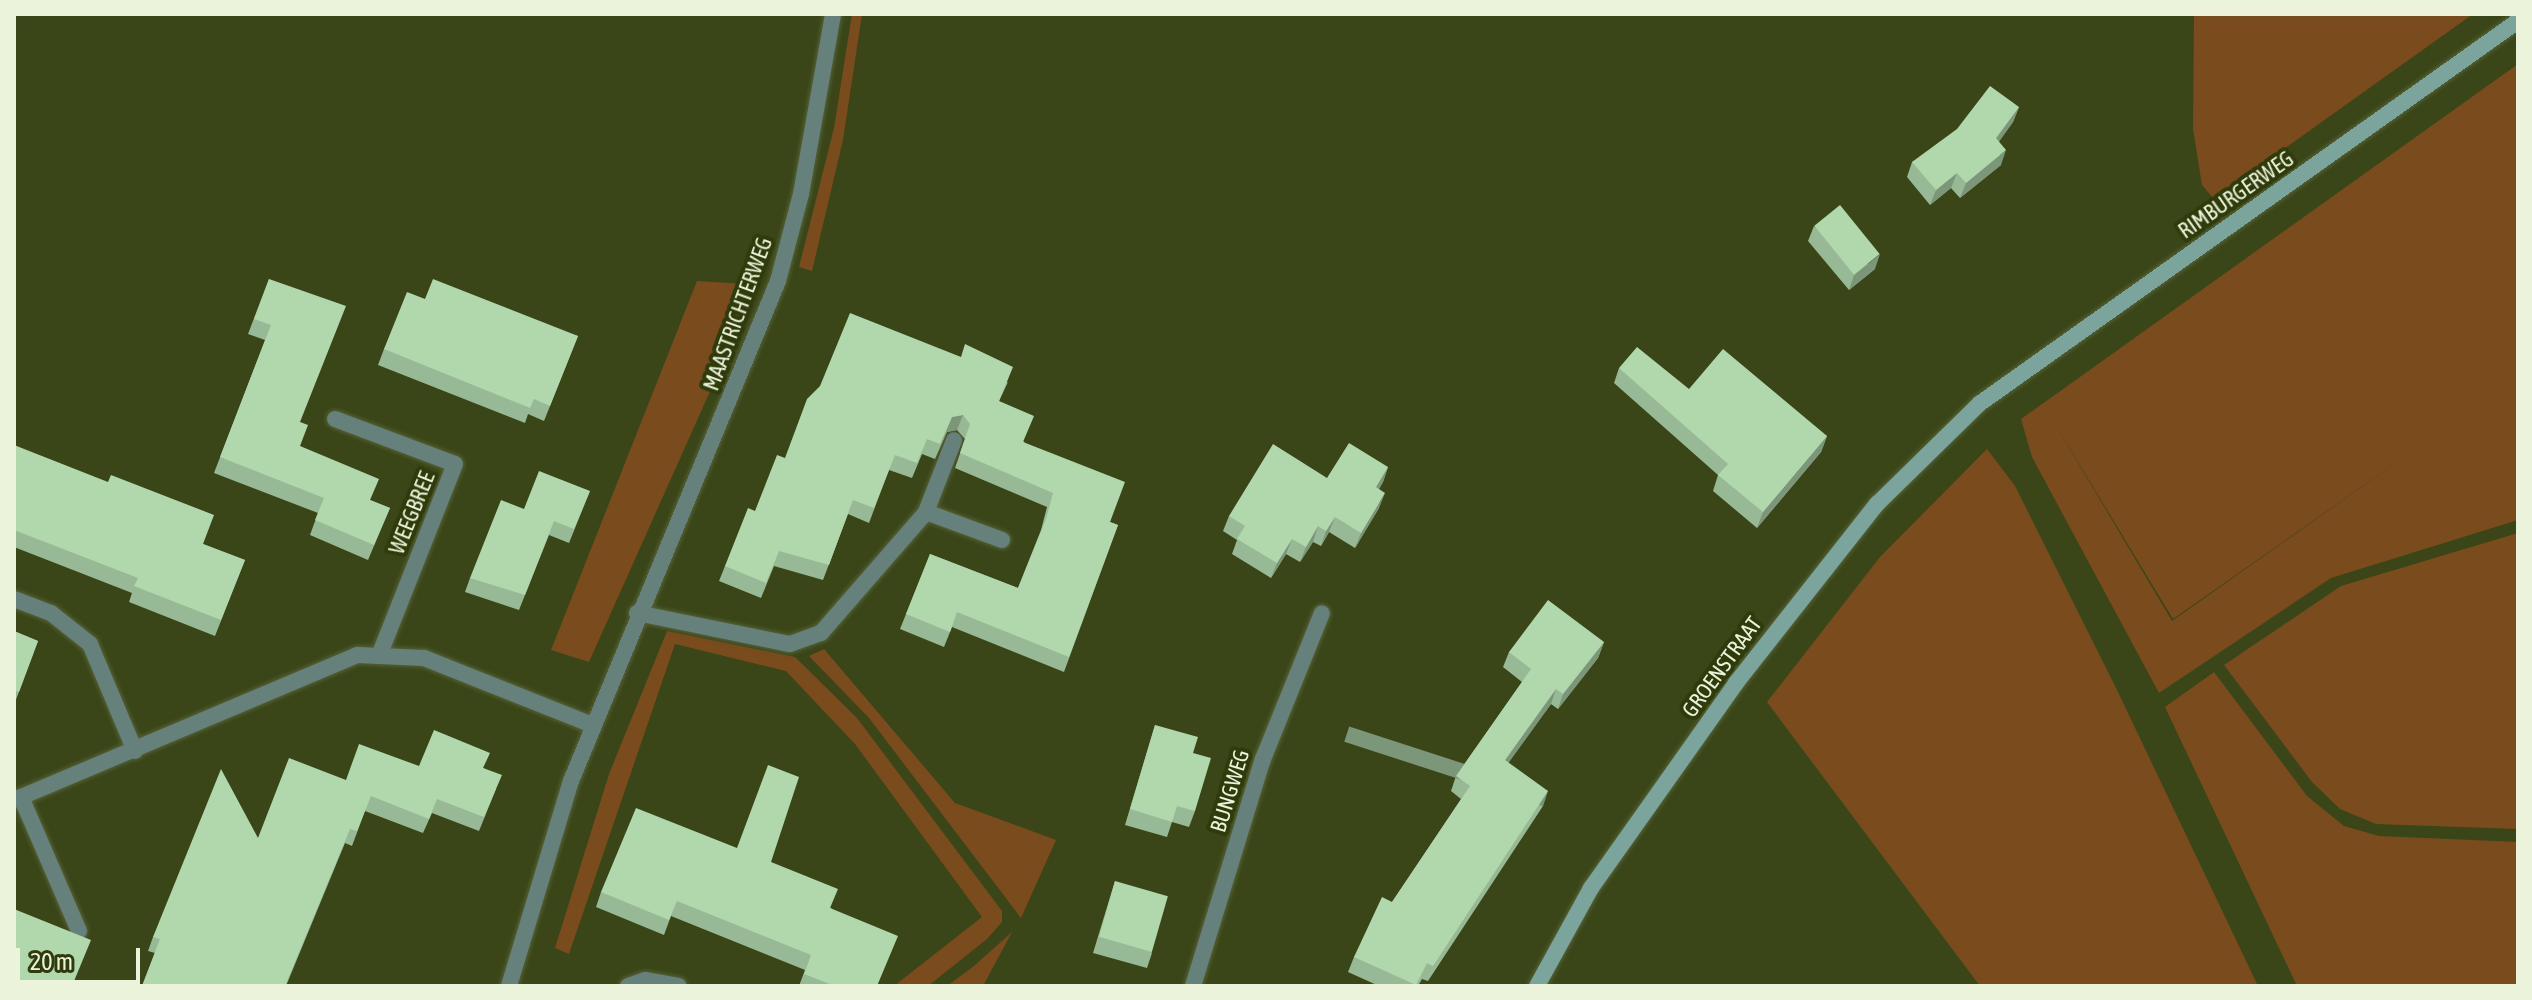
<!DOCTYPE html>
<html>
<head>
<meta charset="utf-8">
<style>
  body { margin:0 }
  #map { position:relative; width:2532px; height:1000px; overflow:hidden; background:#3a4618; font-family:"Asap Condensed",sans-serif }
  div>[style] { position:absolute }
  .green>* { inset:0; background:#7a4b1c }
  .roads { filter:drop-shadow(0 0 2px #566237) drop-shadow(0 0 2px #566237) }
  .street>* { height:16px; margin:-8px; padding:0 8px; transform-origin:8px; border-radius:8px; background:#66817c }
  .secondary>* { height:16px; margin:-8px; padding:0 8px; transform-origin:8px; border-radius:8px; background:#7aa49c }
  .wall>* { inset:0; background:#98b995 }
  .shaded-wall>* { inset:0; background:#7c9679; transform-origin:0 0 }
  .building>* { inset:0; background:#b1d7ad; transform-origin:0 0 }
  span { translate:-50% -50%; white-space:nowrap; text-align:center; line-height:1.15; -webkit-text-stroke:8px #303b0c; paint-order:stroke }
  .street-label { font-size:22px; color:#ebf4da }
  .frame { position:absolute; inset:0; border:16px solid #ebf4da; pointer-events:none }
  .scale { position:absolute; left:16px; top:948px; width:124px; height:36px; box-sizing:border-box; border:4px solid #ebf4da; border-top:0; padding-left:10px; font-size:24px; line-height:28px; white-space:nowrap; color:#ebf4da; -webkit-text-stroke:6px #303b0c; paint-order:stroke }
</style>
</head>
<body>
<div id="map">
  <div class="green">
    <div style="clip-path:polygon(852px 14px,862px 14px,843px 140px,812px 271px,799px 267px,834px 128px)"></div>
    <div style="clip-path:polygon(2194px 14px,2473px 14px,2214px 199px,2202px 185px,2193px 129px)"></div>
    <div style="clip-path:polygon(evenodd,2518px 64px,2518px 520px,2331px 578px,2159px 693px,2032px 457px,2021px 419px,2518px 64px,2055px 424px,2173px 619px,2407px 455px,2172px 621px,2055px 424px)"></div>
    <div style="clip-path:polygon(697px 281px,745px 284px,746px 297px,720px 369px,589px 662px,551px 650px)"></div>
    <div style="clip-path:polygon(1987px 449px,2015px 486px,2117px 690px,2258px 986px,1980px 986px,1767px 702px,1880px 557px)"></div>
    <div style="clip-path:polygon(2518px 533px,2518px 829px,2376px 824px,2340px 809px,2312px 782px,2224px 665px,2341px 586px)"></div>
    <div style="clip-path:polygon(667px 631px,795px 657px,857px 718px,1002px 911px,1002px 922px,987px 939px,928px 986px,894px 986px,982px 917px,855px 744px,786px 671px,675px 644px,569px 954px,555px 948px,609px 774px)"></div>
    <div style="clip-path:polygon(824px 649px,955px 803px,1056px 840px,1021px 918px,869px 718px,809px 656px)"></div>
    <div style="clip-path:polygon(2214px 672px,2307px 796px,2344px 826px,2379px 836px,2518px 842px,2518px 986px,2297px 986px,2165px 707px)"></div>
    <div style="clip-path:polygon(1012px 932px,983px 986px,947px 986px,974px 966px)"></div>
  </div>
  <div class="roads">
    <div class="street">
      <div style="left:335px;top:419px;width:128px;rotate:20.6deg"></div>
      <div style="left:455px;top:464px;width:203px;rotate:111.6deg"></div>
      <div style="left:926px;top:512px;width:81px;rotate:20.2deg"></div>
      <div style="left:14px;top:599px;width:40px;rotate:21deg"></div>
      <div style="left:51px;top:613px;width:50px;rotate:38.5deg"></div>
      <div style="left:90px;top:644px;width:116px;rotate:67.2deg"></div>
      <div style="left:637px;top:613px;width:156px;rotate:11.5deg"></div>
      <div style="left:790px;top:644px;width:33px;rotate:-20deg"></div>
      <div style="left:821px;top:633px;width:160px;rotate:-49deg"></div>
      <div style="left:926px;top:512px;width:77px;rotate:-68.7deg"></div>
      <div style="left:21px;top:797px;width:146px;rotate:66.6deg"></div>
      <div style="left:14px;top:800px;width:373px;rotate:-22.9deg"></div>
      <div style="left:358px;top:655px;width:66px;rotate:2.6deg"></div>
      <div style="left:424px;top:658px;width:181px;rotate:21.7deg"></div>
      <div style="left:509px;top:986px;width:214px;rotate:-73.2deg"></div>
      <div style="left:571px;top:781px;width:541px;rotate:-67.51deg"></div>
      <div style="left:778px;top:281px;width:90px;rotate:-75.2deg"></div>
      <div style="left:801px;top:194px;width:183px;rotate:-79.9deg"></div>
      <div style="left:628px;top:986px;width:18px;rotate:-19deg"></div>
      <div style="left:645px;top:980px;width:34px;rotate:10deg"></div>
      <div style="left:1193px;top:986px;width:238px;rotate:-72.9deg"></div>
      <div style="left:1263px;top:759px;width:157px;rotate:-68deg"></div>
    </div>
    <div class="secondary">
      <div style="left:1537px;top:986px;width:112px;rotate:-61.1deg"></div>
      <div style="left:1591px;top:888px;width:251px;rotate:-54.7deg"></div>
      <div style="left:1736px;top:683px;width:228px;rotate:-51.8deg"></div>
      <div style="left:1877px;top:504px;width:143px;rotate:-44.4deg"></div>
      <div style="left:1979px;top:404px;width:661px;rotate:-35.4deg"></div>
    </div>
  </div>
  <div class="wall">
    <div style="clip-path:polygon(2019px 107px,2013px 122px,1999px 141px,2001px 165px,1960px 198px,1951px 188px,1930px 205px,1907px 177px,1912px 162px)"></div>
    <div style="clip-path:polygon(1814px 226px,1875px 269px,1849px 290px,1808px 241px)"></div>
    <div style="clip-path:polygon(269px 279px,300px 422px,300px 446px,370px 500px,390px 508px,368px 560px,310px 535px,318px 513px,214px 473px,265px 340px,248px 334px)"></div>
    <div style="clip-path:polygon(425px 299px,578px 336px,544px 421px,528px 414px,525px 423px,378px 365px,384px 349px)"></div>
    <div style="clip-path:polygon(1619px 368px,1689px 389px,1827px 436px,1821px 452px,1757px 528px,1713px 491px,1718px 475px,1614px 383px)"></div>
    <div style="clip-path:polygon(1008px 382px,999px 401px,1024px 442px,1110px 522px,1118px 525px,1064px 672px,952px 627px,944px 647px,900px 629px,930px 554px,1018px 588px,1041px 530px,1047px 507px,955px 468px,965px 439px,957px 430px,947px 432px,935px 459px,922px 454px,912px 478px,889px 470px,869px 523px,848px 514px,823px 580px,774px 566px,761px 598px,719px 581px,725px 566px,785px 458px)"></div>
    <div style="clip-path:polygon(14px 445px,203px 544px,245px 560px,215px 636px,129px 602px,132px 593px,14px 547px)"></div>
    <div style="clip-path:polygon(1388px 467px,1383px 482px,1379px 489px,1379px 508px,1355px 548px,1329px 532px,1321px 546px,1313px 542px,1300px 562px,1286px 554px,1271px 578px,1232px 554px,1237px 540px,1223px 531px,1229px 516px,1327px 478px)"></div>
    <div style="clip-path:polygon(590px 491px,569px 543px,549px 535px,519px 610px,465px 592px,470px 578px)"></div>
    <div style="clip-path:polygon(14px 631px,38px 641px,14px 705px)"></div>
    <div style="clip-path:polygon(1604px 642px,1598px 658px,1558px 709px,1551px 704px,1508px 763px,1543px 806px,1428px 981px,1422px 979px,1418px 986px,1379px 986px,1348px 972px,1354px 957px,1392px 902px,1461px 799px,1451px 791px,1456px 776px,1522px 682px,1503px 667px,1509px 652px)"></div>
    <div style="clip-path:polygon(1155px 725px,1193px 753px,1195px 811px,1189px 827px,1172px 822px,1167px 837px,1125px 825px)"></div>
    <div style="clip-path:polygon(419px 766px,484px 768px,496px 789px,479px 831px,432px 813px,423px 833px,365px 811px,352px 846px,345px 843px,286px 986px,142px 986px,155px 953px,148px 951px,153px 937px,258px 838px,346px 780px)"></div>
    <div style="clip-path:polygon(771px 862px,831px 908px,878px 986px,799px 986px,805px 970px,671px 916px,664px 935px,596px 907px,601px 892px)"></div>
    <div style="clip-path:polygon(1115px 881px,1152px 953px,1147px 968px,1093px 953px)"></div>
  </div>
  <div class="shaded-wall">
    <div style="clip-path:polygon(2019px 107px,2013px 122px,1991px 153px,1996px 138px)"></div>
    <div style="clip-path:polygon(2006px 150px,2001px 165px,1960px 198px,1966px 183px)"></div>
    <div style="clip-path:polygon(1957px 173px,1951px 188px,1930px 205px,1936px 190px)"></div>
    <div style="clip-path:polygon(1880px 254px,1875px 269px,1849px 290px,1854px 275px)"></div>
    <div style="clip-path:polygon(963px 415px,957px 430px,947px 432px,935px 459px,952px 417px)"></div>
    <div style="clip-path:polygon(1827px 436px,1821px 452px,1757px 528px,1763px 512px)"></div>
    <div style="clip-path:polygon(1388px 467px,1383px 482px,1371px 502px,1376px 487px)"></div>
    <div style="clip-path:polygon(1385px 493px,1379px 508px,1355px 548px,1361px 533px)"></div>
    <div style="clip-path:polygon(1335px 517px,1329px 532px,1321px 546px,1326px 531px)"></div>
    <div style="clip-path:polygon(1318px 526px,1313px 542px,1300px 562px,1306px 547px)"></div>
    <div style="clip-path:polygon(1292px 539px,1286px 554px,1271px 578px,1277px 563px)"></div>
    <div style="clip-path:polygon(1604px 642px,1598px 658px,1558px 709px,1563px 694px)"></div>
    <div style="clip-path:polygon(1556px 689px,1551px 704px,1499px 776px,1505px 760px)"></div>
    <div style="left:1548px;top:791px;width:16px;height:209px;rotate:108deg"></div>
  </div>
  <div class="building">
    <div style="clip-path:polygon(1990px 86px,2019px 107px,1996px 138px,2006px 150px,1966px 183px,1957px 173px,1936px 190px,1912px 162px,1957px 129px)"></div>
    <div style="left:1840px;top:205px;width:63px;height:33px;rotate:51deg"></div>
    <div style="clip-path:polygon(269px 279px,346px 306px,300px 422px,308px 425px,300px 446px,379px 479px,370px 500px,390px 508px,374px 545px,315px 520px,324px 498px,220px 457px,271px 325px,254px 319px)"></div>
    <div style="clip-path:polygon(433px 279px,578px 336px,550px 406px,534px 399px,530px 408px,384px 349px,407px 292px,425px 299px)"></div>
    <div style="clip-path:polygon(850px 313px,961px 357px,965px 344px,1013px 367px,999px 401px,1034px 416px,1023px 442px,1125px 482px,1110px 522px,1118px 525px,1069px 657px,957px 612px,950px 632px,906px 614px,930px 554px,1018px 588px,1046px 519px,1053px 493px,960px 453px,970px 424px,963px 415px,952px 417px,940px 444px,927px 439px,917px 463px,895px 455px,874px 508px,853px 500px,829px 565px,779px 551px,766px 583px,725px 566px,748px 508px,755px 511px,777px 455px,785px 458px,807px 399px,820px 386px)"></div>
    <div style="clip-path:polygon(1637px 347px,1689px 389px,1723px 349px,1827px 436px,1763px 512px,1718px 475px,1728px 464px,1619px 368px)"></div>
    <div style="clip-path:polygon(1349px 443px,1388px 467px,1376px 487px,1385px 493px,1361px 533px,1335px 517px,1326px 531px,1318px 526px,1306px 547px,1292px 539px,1277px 563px,1237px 539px,1245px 526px,1229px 516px,1273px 444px,1327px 478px)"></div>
    <div style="clip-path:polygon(14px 445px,108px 482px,111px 475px,214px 515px,203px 544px,245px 560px,221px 620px,134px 586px,138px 578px,14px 530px)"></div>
    <div style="clip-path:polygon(539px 471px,590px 491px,574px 529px,554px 521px,525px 595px,470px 578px,501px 500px,524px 509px)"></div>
    <div style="clip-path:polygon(1548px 600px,1604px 642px,1563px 694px,1556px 689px,1505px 760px,1548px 791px,1433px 966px,1427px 963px,1416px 985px,1354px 957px,1382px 897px,1392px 902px,1470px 786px,1456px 776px,1531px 669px,1509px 652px)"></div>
    <div style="clip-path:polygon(14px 631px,38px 641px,19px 692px,14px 690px)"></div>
    <div style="clip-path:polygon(1155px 725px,1198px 737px,1193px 753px,1211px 758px,1195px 811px,1177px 806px,1172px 822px,1130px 809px)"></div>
    <div style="clip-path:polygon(434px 730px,490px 753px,483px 768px,502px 775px,484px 817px,437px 799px,429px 819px,371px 796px,357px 831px,350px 829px,285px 986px,142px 986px,160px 939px,153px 937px,221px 769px,258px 838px,289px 758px,346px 780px,359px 744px,419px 766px)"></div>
    <div style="clip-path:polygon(768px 765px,799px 777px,771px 862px,838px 889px,830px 908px,898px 936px,877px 986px,835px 986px,804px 974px,811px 955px,677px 901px,669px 920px,601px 892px,636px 808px,737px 848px)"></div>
    <div style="left:1115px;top:881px;width:55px;height:58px;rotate:16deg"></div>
    <div style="clip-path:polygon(14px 909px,91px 940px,72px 986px,14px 986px)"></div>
  </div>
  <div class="street-label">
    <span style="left:2236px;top:195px;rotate:-35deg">RIMBURGERWEG</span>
    <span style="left:738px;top:314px;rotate:-70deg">MAASTRICHTERWEG</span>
    <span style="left:412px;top:513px;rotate:-68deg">WEEGBREE</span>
    <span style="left:1722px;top:667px;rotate:-54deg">GROENSTRAAT</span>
    <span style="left:1230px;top:791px;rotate:-73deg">BUNGWEG</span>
  </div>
  <div class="frame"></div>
  <div class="scale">20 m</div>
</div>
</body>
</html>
